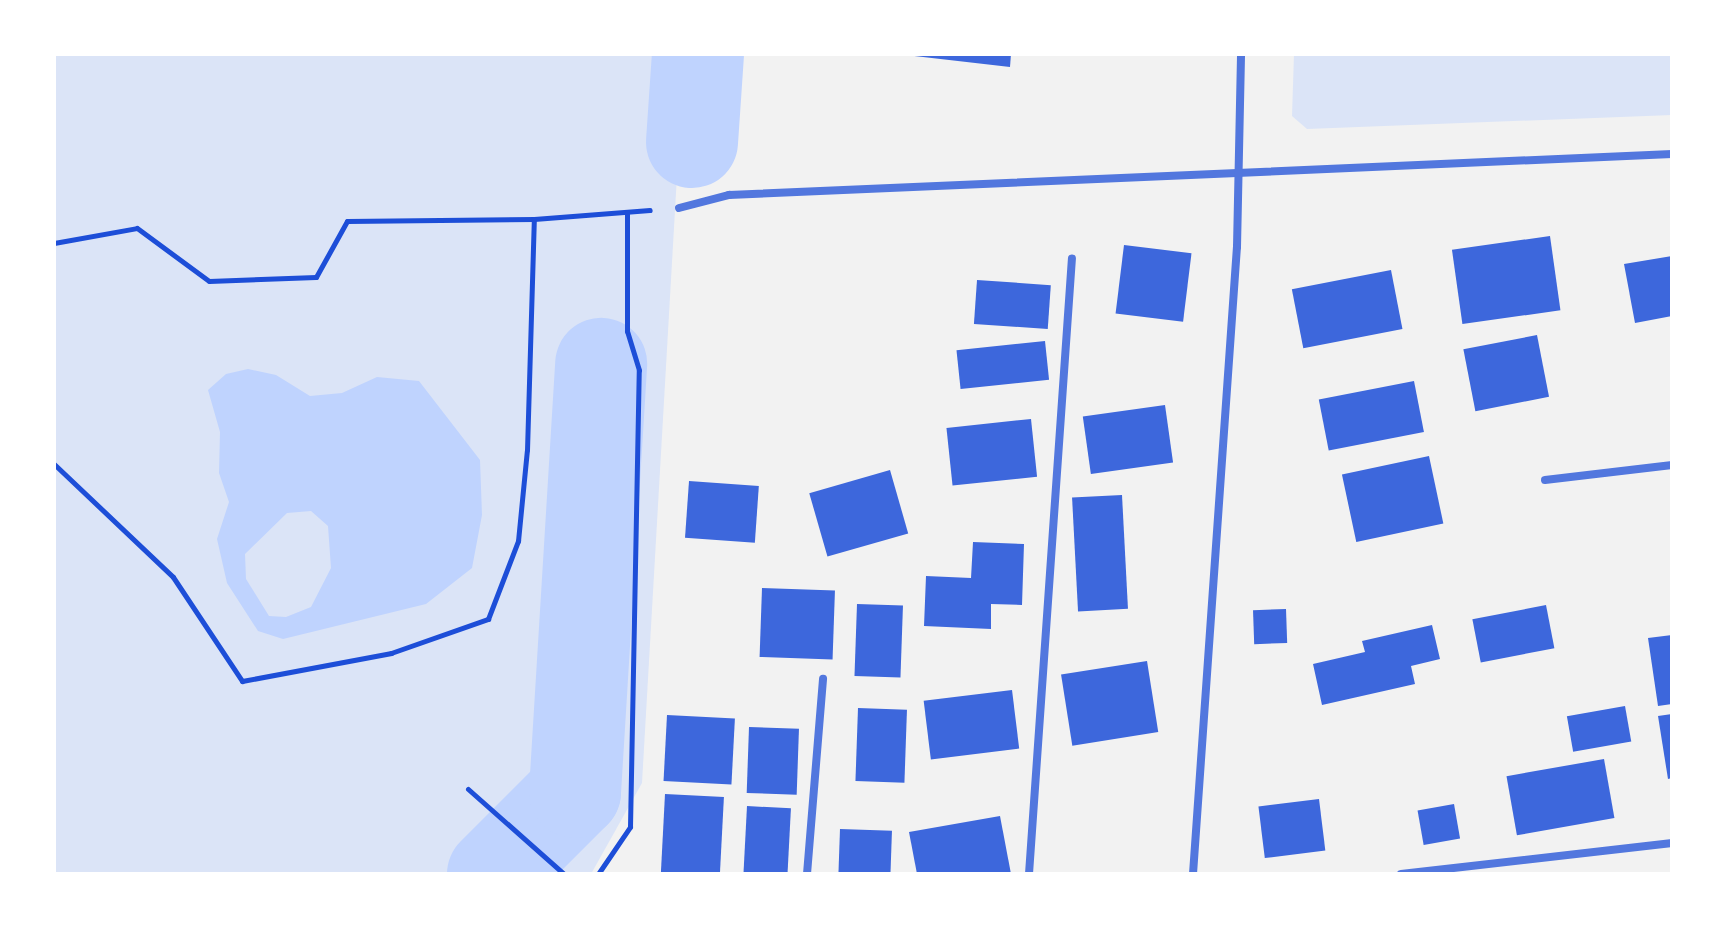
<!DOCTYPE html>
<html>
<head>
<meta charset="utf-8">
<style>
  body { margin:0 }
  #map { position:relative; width:1726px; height:928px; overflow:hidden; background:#f2f2f2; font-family:"Fira Sans",sans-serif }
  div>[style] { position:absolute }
  .green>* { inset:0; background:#dbe4f7 }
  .water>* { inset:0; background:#bfd3fe }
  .river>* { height:92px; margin:-46px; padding:0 46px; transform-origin:46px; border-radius:46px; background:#bfd3fe }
  .building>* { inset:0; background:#3d67dc; transform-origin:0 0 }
  .path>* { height:5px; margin:-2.5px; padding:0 2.5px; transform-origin:2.5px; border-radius:2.5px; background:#1d4ed8 }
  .minor>* { height:8px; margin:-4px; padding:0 4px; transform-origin:4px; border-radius:4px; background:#5277de }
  span { translate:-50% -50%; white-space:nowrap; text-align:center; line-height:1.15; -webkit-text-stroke:6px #fff; paint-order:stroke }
  .frame { position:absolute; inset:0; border:56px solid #fff; pointer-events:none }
</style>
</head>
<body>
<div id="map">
  <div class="green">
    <div style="clip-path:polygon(54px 54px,684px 54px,642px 783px,591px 874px,54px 874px)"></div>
    <div style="clip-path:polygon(1294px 54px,1672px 54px,1672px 115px,1307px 129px,1292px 116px)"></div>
  </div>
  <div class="water">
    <div style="clip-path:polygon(evenodd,248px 369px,276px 375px,310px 396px,342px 393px,377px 377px,419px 381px,480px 460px,482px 515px,472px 568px,426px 604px,283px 639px,258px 631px,227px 583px,217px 539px,229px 502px,219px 473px,220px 432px,208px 390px,226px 374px,248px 369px,311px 511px,328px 526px,331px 568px,311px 607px,286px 617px,269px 616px,246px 579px,245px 554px,287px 513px,311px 511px)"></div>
  </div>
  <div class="river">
    <div style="left:692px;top:142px;width:88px;rotate:-86.1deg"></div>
    <div style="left:493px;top:874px;width:116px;rotate:-45deg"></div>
    <div style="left:575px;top:792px;width:429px;rotate:-86.5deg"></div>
  </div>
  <div class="building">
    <div style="clip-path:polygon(897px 54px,1011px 54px,1010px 67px)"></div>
    <div style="left:1550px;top:236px;width:75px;height:99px;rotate:82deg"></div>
    <div style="left:1124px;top:245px;width:68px;height:69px;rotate:7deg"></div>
    <div style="clip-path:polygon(1672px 256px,1672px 316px,1635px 323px,1624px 264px)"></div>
    <div style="left:1391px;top:270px;width:60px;height:101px;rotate:79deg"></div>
    <div style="left:977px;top:280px;width:74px;height:44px;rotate:4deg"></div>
    <div style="left:1537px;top:335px;width:63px;height:75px;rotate:79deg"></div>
    <div style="left:1045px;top:341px;width:39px;height:89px;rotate:84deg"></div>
    <div style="left:1414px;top:381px;width:52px;height:97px;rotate:79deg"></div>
    <div style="left:1165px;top:405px;width:58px;height:83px;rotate:82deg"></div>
    <div style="left:1031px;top:419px;width:58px;height:85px;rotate:84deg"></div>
    <div style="left:1429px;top:456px;width:69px;height:89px;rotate:78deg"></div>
    <div style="left:890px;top:470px;width:66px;height:84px;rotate:74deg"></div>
    <div style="left:689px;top:481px;width:70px;height:57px;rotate:4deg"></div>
    <div style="left:1122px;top:495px;width:114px;height:50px;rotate:87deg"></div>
    <div style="clip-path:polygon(973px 542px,1024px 544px,1022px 605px,991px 604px,991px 629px,924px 626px,926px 576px,971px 578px)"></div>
    <div style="left:762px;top:588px;width:73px;height:69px;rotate:2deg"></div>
    <div style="left:857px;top:604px;width:46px;height:72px;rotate:2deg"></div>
    <div style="left:1546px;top:605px;width:44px;height:75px;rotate:79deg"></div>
    <div style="left:1286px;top:609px;width:34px;height:33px;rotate:88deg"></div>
    <div style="clip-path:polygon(1432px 625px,1440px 659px,1411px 666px,1415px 684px,1322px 705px,1313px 664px,1365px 652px,1362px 641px)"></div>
    <div style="clip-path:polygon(1672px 635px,1672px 704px,1658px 706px,1648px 638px)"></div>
    <div style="left:1147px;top:661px;width:72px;height:87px;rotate:81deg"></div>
    <div style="left:1012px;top:690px;width:59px;height:89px;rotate:83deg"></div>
    <div style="left:1625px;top:706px;width:36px;height:59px;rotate:80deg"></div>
    <div style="left:858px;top:708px;width:49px;height:73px;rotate:2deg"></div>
    <div style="clip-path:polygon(1672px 714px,1672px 778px,1668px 779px,1658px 716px)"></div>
    <div style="left:667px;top:715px;width:68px;height:66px;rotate:3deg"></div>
    <div style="left:749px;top:727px;width:50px;height:66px;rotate:2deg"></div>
    <div style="left:1604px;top:759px;width:60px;height:99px;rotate:80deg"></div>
    <div style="left:665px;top:794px;width:59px;height:80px;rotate:3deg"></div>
    <div style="left:1319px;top:799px;width:52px;height:61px;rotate:83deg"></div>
    <div style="left:1454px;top:804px;width:35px;height:37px;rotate:80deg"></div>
    <div style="left:747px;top:806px;width:44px;height:68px;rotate:3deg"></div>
    <div style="clip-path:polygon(1000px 816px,1011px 874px,917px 874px,909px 832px)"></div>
    <div style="left:840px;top:829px;width:52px;height:45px;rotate:2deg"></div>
  </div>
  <div class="path">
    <div style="left:54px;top:243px;width:84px;rotate:-10.2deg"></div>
    <div style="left:137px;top:228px;width:89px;rotate:36.4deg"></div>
    <div style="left:209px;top:281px;width:107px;rotate:-2.1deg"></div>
    <div style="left:316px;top:277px;width:64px;rotate:-61deg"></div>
    <div style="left:347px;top:221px;width:187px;rotate:-0.6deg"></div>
    <div style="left:534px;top:219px;width:116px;rotate:-4.4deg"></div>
    <div style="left:54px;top:464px;width:164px;rotate:43.5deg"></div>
    <div style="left:173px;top:577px;width:125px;rotate:56.4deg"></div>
    <div style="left:242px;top:681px;width:152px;rotate:-10.6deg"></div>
    <div style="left:391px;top:653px;width:103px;rotate:-19.3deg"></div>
    <div style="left:488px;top:619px;width:84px;rotate:-69deg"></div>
    <div style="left:518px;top:541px;width:91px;rotate:-84.4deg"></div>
    <div style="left:527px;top:450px;width:231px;rotate:-88.3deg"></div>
    <div style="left:468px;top:789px;width:128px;rotate:41.5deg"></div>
    <div style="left:598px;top:874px;width:57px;rotate:-55.8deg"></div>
    <div style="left:630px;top:827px;width:457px;rotate:-88.9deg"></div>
    <div style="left:639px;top:370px;width:41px;rotate:-107.1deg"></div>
    <div style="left:627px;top:331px;width:119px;rotate:-90deg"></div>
  </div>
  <div class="minor">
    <div style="left:679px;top:208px;width:52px;rotate:-14.6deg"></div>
    <div style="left:729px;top:195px;width:944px;rotate:-2.49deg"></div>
    <div style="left:1545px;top:480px;width:128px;rotate:-6.7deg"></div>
    <div style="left:807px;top:874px;width:196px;rotate:-85.3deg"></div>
    <div style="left:1029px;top:874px;width:617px;rotate:-86.01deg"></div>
    <div style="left:1193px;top:874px;width:629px;rotate:-85.99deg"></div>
    <div style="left:1237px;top:247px;width:193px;rotate:-88.8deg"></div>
    <div style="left:1401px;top:874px;width:273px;rotate:-6.5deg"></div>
  </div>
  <div class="frame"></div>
</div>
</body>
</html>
